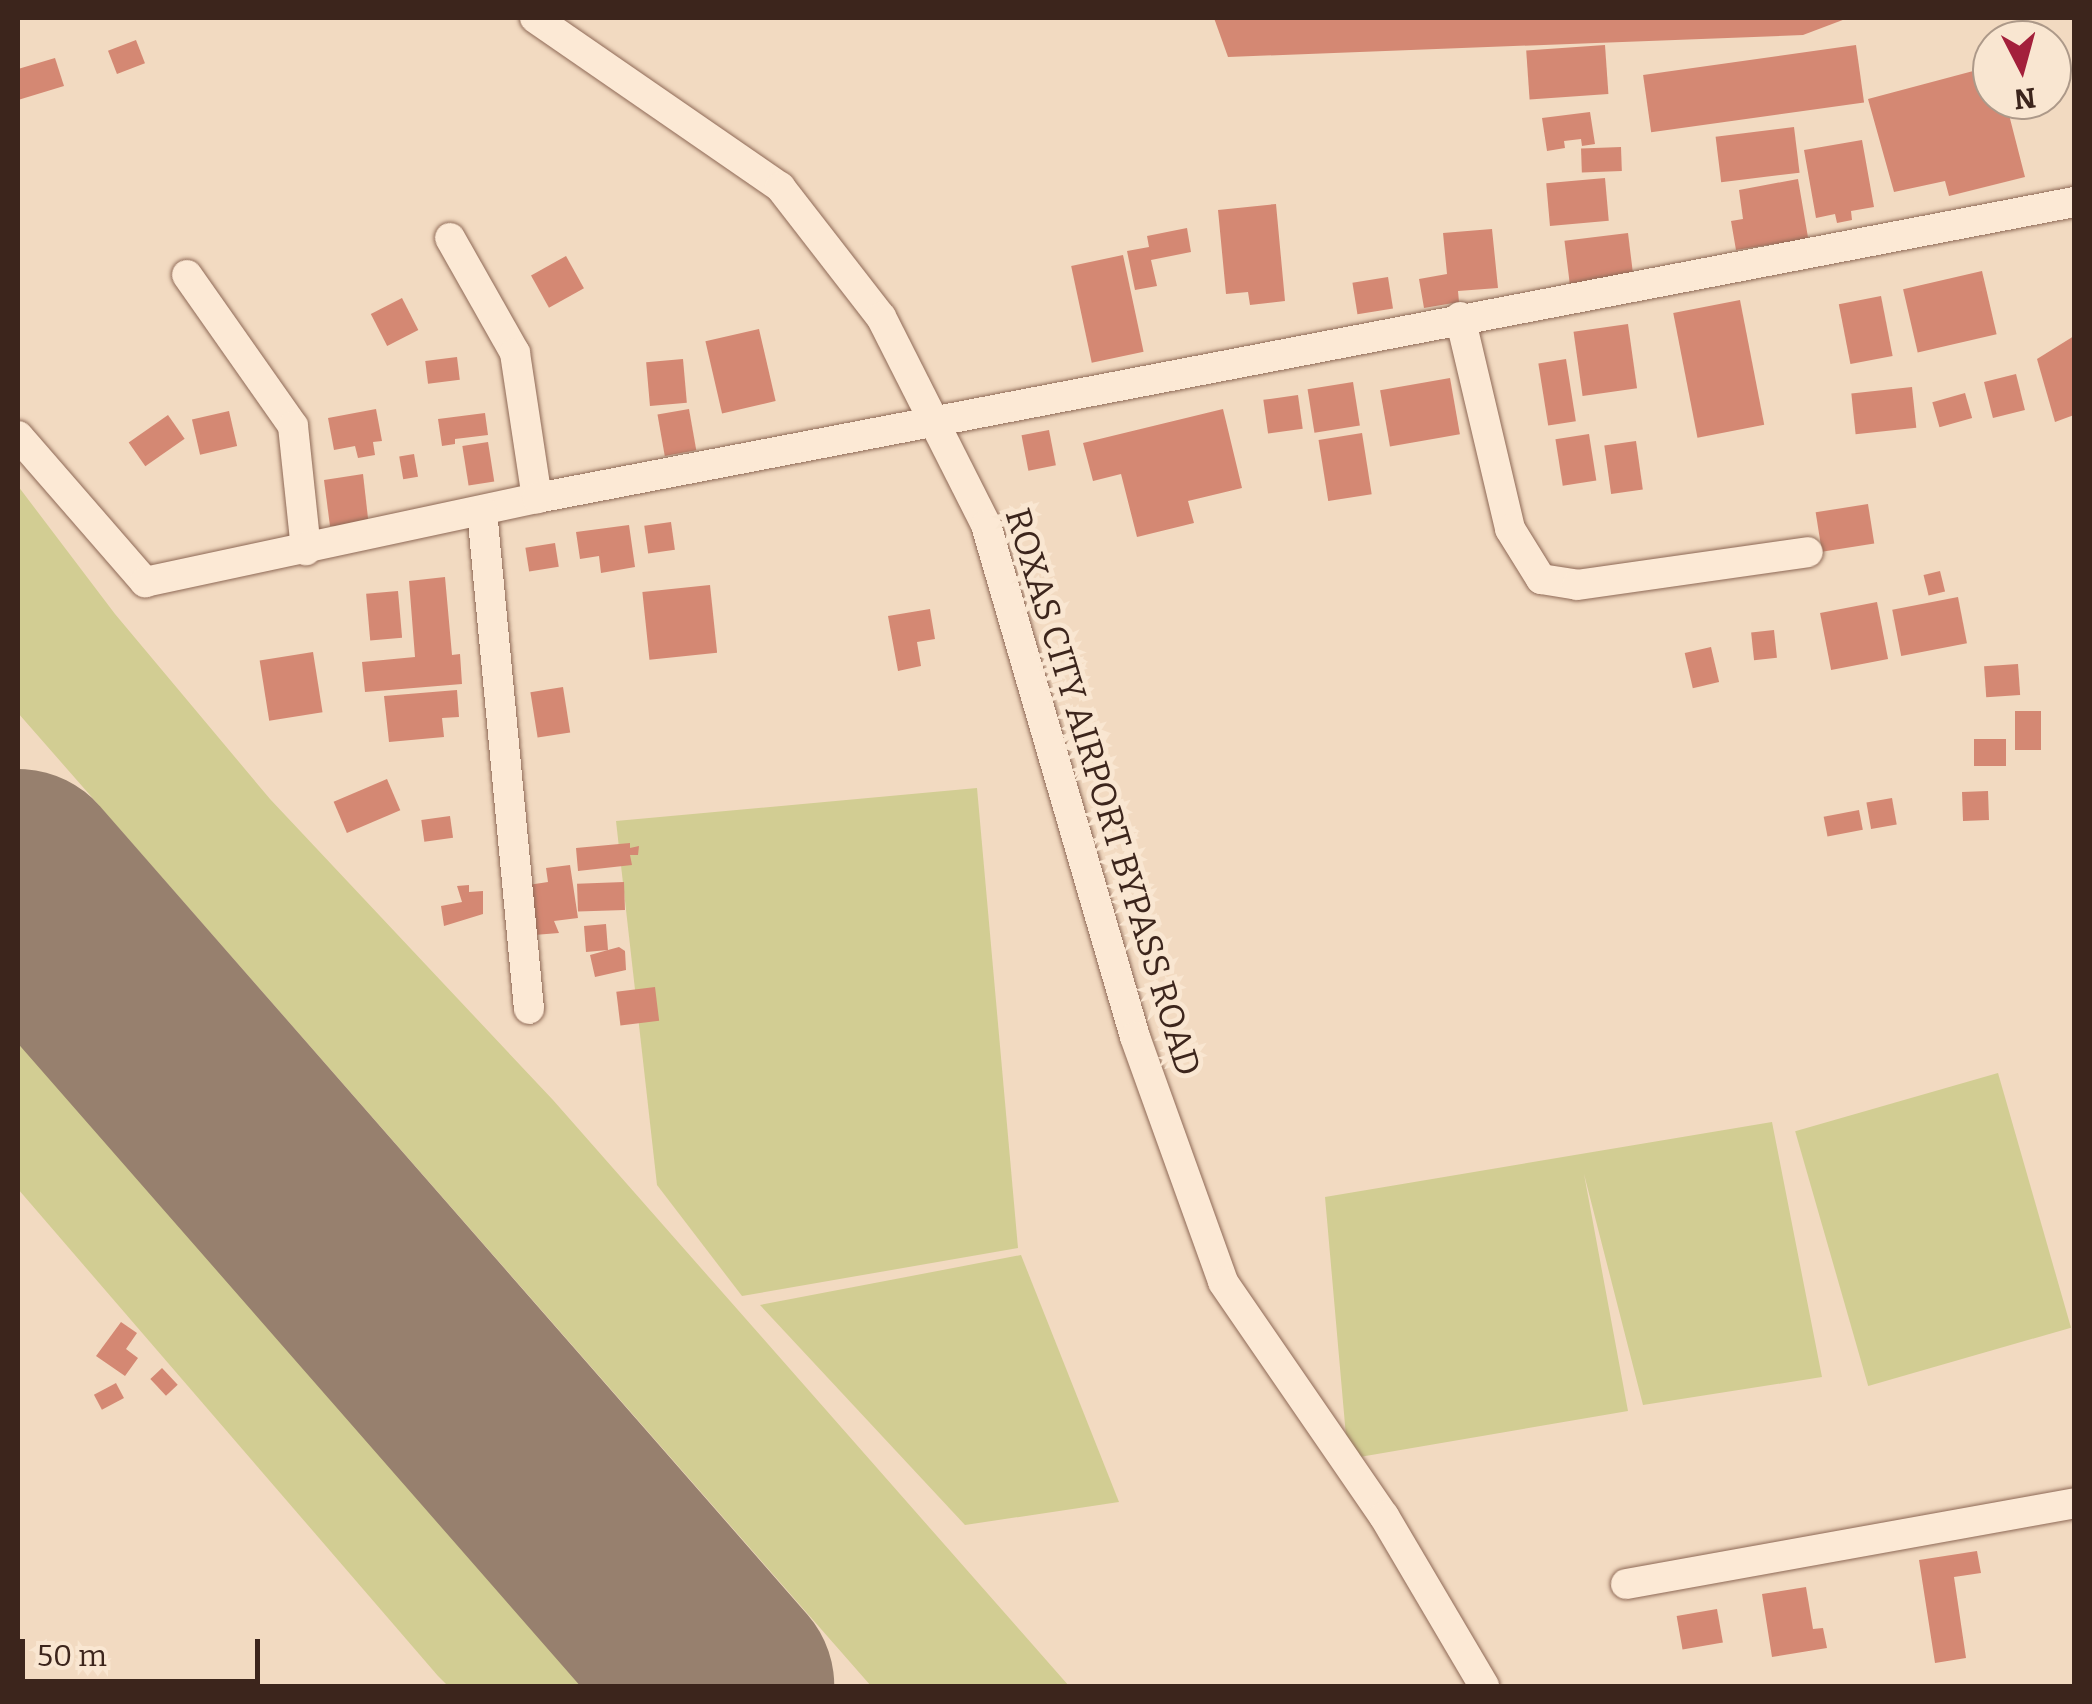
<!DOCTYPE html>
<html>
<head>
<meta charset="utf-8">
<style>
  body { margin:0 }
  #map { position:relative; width:2092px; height:1704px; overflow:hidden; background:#f2dac1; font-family:Bitter,serif }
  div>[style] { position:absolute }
  .green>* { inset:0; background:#d2cd93; transform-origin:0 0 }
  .runway>* { height:218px; margin:-109px; padding:0 109px; transform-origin:109px; border-radius:109px; background:#97806e }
  .building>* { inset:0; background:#d48873; transform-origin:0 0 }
  .roads { filter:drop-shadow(0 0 2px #8e6956) drop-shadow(0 0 2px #8e6956) }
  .minor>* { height:30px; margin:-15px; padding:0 15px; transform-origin:15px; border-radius:15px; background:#fce9d5 }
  span { translate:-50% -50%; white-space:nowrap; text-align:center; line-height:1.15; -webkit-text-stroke:10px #f9e6d1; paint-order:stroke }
  .street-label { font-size:35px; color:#3c251c }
  .frame { position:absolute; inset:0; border:20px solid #3c251c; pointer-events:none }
  .north { position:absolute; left:1972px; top:20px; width:100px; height:100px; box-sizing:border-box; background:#f9e6d1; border:2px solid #ad9989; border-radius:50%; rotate:174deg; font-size:28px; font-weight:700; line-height:40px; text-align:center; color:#3c251c }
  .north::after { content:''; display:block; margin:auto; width:35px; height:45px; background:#a3203b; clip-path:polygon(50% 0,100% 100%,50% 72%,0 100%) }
  .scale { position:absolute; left:20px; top:1639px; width:240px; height:45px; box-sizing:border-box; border:5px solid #3c251c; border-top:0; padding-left:12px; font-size:30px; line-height:35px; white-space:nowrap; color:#3c251c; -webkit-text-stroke:8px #f9e6d1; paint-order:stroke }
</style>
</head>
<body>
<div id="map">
  <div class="green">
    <div style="clip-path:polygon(18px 486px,115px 614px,270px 799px,553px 1100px,1069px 1686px,871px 1686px,18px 713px)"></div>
    <div style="clip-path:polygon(977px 788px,1018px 1248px,742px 1296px,657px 1185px,616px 821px)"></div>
    <div style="clip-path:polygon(18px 1041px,583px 1686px,448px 1686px,438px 1676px,18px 1189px)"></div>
    <div style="left:1998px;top:1073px;width:265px;height:211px;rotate:74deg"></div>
    <div style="clip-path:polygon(1772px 1122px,1822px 1377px,1643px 1405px,1584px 1174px,1628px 1411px,1348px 1459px,1325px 1197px)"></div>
    <div style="clip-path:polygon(1021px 1255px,1119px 1502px,965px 1525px,760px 1305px)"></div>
  </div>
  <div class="runway">
    <div style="left:18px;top:878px;width:1074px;rotate:48.81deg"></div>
  </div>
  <div class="building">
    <div style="clip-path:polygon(1214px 18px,1848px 18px,1803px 35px,1228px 57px)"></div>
    <div style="left:136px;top:40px;width:25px;height:30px;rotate:69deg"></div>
    <div style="left:1605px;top:45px;width:49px;height:79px;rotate:86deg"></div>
    <div style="left:1856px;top:45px;width:58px;height:215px;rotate:82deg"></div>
    <div style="clip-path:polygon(55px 58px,64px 86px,18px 100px,18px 69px)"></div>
    <div style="clip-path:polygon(1992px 66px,1992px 100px,2012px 100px,2006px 103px,2025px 177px,1949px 196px,1945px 181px,1894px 192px,1868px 99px)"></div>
    <div style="clip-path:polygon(1590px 112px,1595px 144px,1582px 146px,1581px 139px,1564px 141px,1565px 148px,1547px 151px,1542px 118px)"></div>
    <div style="left:1794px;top:127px;width:46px;height:79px;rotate:83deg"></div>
    <div style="clip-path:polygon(1862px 140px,1874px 207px,1851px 211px,1852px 220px,1837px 223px,1835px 214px,1816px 218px,1804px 150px)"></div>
    <div style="left:1621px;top:147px;width:24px;height:40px;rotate:88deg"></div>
    <div style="left:1605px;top:178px;width:43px;height:59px;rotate:85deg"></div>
    <div style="clip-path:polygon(1798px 179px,1810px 249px,1777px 255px,1774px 244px,1736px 250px,1731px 221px,1743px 219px,1739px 190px)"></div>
    <div style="clip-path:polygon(1276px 204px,1285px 301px,1250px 305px,1248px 292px,1226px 294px,1218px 210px)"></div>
    <div style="clip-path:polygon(1187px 228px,1191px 252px,1151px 260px,1157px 286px,1135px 290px,1127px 251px,1149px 247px,1147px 236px)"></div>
    <div style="clip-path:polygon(1492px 229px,1498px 288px,1458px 291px,1459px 302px,1424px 308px,1419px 279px,1447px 274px,1443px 233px)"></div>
    <div style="left:1628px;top:233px;width:50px;height:64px;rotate:83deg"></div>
    <div style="left:1123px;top:255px;width:99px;height:53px;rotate:78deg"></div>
    <div style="left:566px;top:256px;width:37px;height:40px;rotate:61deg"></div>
    <div style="left:1982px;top:271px;width:65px;height:81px;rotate:77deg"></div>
    <div style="left:1388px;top:277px;width:32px;height:36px;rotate:81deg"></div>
    <div style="left:1881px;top:296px;width:61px;height:43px;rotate:79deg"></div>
    <div style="left:402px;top:298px;width:36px;height:35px;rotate:63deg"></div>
    <div style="left:1740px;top:300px;width:127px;height:68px;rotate:79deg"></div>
    <div style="left:1628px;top:324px;width:65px;height:55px;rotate:82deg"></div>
    <div style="left:759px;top:329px;width:74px;height:55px;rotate:77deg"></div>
    <div style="clip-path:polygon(2074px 336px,2074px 415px,2055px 422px,2037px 359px)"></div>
    <div style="left:457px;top:357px;width:23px;height:32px;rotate:83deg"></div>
    <div style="left:683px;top:359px;width:44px;height:37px;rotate:85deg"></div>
    <div style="left:1566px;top:359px;width:63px;height:28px;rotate:81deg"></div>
    <div style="left:2016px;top:374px;width:37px;height:33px;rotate:76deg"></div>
    <div style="left:1450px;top:378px;width:57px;height:71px;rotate:80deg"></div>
    <div style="left:1353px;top:382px;width:44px;height:46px;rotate:81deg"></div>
    <div style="left:1912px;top:387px;width:41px;height:61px;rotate:84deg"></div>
    <div style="left:1965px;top:393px;width:26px;height:34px;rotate:74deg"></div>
    <div style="left:1298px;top:395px;width:34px;height:35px;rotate:82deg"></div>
    <div style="clip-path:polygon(376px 409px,382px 441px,373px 442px,375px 455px,358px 458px,355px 446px,334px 450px,328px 418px)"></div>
    <div style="left:689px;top:409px;width:42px;height:32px;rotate:80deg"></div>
    <div style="clip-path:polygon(1223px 409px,1242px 488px,1188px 501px,1194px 523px,1137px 537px,1121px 474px,1093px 481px,1083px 443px)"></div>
    <div style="left:229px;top:411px;width:36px;height:38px;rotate:77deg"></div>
    <div style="clip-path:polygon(485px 413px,488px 435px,455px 439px,455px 444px,442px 446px,438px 419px)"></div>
    <div style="left:168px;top:415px;width:29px;height:48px;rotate:55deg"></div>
    <div style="left:1049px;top:430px;width:36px;height:28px;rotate:79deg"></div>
    <div style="left:1362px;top:433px;width:62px;height:44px;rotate:81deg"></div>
    <div style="left:1589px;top:434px;width:47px;height:34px;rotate:81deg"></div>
    <div style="left:1636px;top:441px;width:49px;height:32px;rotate:82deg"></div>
    <div style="left:488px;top:442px;width:40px;height:26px;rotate:81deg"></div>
    <div style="left:414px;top:454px;width:23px;height:15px;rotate:80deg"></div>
    <div style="clip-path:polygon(363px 474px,369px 527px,330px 526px,324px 480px)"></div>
    <div style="left:1868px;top:504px;width:40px;height:53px;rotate:81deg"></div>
    <div style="left:671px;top:522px;width:28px;height:27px;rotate:82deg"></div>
    <div style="clip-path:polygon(629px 525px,635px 567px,601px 573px,599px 556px,580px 559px,576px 532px)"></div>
    <div style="left:555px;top:543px;width:24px;height:30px;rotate:81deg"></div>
    <div style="left:1940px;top:571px;width:21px;height:17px;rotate:76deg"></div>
    <div style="clip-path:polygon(445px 577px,452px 655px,460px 654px,462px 684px,365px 692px,362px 662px,415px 657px,409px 581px)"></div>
    <div style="left:710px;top:585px;width:68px;height:68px;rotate:84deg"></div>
    <div style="left:398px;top:591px;width:47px;height:32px;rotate:85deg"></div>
    <div style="left:1958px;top:597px;width:47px;height:67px;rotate:79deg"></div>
    <div style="left:1877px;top:602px;width:58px;height:58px;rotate:79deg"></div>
    <div style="clip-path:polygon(930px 609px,935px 639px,917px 642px,921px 666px,898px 671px,888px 616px)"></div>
    <div style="left:1774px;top:630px;width:28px;height:23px;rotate:84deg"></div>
    <div style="left:1711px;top:647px;width:36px;height:27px;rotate:77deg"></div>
    <div style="left:313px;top:652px;width:61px;height:54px;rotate:81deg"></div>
    <div style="left:2018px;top:664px;width:31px;height:34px;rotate:86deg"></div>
    <div style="left:563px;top:687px;width:46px;height:33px;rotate:81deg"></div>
    <div style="clip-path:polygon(457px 690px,459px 717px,442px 718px,444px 737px,389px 742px,384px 696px)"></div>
    <div style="left:2015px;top:711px;width:26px;height:39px"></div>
    <div style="left:1974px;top:739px;width:32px;height:27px"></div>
    <div style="left:387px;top:779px;width:34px;height:58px;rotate:67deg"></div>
    <div style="left:1988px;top:791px;width:29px;height:26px;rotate:88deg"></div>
    <div style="left:1892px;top:798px;width:27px;height:26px;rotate:80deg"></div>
    <div style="left:1859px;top:810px;width:20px;height:36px;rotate:79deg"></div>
    <div style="left:450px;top:816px;width:22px;height:29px;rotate:82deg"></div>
    <div style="clip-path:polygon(630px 843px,630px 848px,639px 846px,638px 855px,630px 855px,632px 865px,578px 871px,576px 848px)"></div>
    <div style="clip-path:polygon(570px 865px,578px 918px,554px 921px,559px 933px,534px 935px,528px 885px,548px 882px,546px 868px)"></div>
    <div style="left:624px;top:882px;width:28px;height:47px;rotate:88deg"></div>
    <div style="clip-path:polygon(469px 885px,469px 892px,483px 891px,483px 914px,444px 926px,441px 906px,462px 902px,457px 886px)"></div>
    <div style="clip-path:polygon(606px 924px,608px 950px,619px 947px,625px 951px,626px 970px,595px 977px,590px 955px,608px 950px,586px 952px,584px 926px)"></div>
    <div style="left:655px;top:987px;width:34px;height:39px;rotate:83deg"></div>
    <div style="clip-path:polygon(121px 1322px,137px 1333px,126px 1349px,138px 1358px,125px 1376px,96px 1356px)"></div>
    <div style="left:162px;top:1368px;width:23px;height:16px;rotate:47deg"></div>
    <div style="left:116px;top:1383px;width:17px;height:25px;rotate:62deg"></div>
    <div style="clip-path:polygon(1977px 1551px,1981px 1573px,1954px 1577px,1966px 1658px,1935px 1663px,1919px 1560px)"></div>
    <div style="clip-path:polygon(1806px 1587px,1813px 1629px,1823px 1628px,1827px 1648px,1772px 1657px,1762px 1594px)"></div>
    <div style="left:1717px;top:1609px;width:34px;height:41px;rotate:80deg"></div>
  </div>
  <div class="roads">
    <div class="minor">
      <div style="left:535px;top:18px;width:298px;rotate:34.6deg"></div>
      <div style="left:780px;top:187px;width:165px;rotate:52.2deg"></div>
      <div style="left:881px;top:317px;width:233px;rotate:63.2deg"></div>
      <div style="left:986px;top:525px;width:533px;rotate:73.77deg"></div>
      <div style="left:1135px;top:1037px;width:260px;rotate:70.2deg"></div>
      <div style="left:1223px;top:1282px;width:284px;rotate:55.5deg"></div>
      <div style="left:1384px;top:1516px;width:197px;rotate:59.5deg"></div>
      <div style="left:450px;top:238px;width:132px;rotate:60.5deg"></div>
      <div style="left:515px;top:353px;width:147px;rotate:81.4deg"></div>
      <div style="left:187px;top:275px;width:184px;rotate:54.9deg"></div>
      <div style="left:293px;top:426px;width:125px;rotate:84deg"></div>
      <div style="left:1460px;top:317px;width:218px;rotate:76.7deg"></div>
      <div style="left:1510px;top:529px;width:59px;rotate:58.2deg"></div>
      <div style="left:1541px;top:579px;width:36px;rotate:9deg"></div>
      <div style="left:1577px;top:585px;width:233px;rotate:-8.1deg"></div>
      <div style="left:18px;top:436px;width:194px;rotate:49deg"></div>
      <div style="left:145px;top:582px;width:401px;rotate:-12.1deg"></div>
      <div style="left:537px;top:498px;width:1565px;rotate:-10.9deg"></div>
      <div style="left:482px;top:511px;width:500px;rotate:84.61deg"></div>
      <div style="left:1626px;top:1584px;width:455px;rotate:-10.2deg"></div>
    </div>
  </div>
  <div class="street-label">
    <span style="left:1103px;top:792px;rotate:73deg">ROXAS CITY AIRPORT BYPASS ROAD</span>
  </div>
  <div class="frame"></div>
  <div class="north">N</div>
  <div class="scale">50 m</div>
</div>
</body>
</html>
